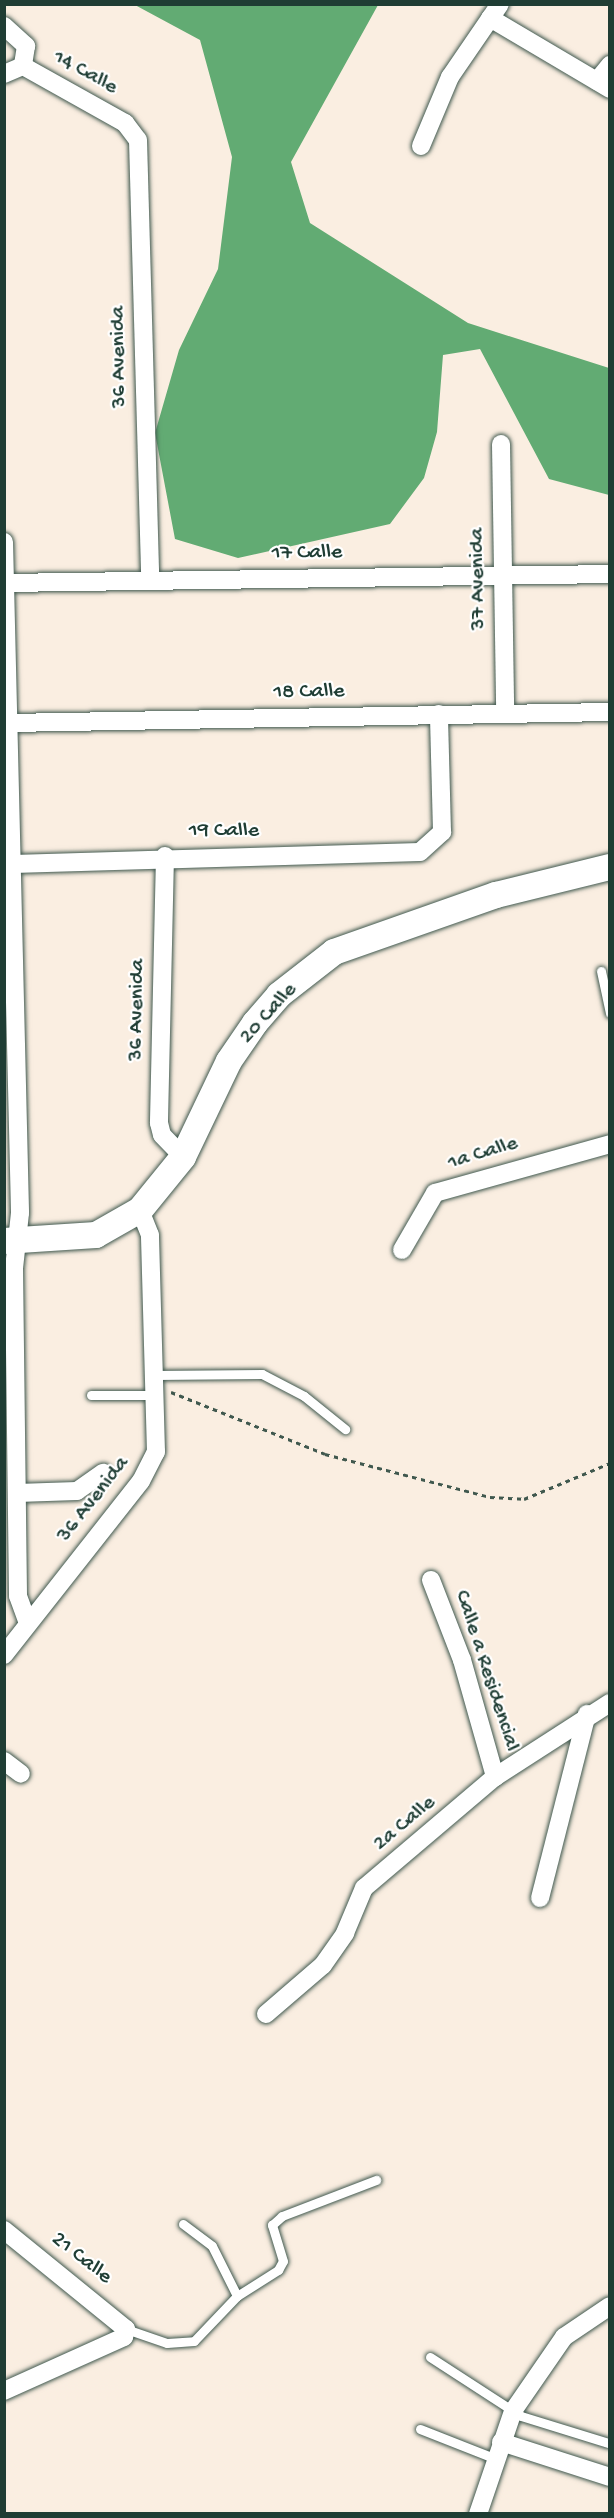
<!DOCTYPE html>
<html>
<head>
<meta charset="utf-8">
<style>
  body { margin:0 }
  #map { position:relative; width:614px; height:2518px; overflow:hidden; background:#faeee1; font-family:"Gochi Hand",sans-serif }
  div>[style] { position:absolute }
  .forest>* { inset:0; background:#62ab73 }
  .path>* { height:3px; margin-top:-1.5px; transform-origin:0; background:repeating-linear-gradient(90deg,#40584e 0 4.5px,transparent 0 9px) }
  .roads { filter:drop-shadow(0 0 2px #40584e) drop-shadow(0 0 2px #40584e) }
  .service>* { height:9px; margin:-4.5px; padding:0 4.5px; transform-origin:4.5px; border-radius:4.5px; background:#fff }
  .minor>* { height:18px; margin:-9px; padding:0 9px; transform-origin:9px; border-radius:9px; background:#fff }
  .secondary>* { height:26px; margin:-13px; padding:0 13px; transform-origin:13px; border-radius:13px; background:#fff }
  span { translate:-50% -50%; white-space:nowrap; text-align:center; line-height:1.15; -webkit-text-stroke:4.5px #fff; paint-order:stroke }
  .street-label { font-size:22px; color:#1f3d34 }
  .frame { position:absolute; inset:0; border:6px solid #1f3d34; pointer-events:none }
</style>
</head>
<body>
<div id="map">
  <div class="forest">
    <div style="clip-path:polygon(135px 5px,378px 5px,291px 162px,310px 223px,468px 323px,609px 368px,609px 495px,549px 479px,480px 349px,443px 355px,437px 432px,424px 478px,390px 524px,238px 558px,175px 539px,155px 433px,179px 350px,218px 269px,232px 157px,200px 40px)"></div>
  </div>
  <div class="path">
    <div style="left:171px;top:1392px;width:166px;rotate:21.9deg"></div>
    <div style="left:325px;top:1454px;width:171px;rotate:14.6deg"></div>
    <div style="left:490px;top:1497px;width:34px;rotate:3deg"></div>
    <div style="left:524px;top:1499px;width:93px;rotate:-22.7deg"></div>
  </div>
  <div class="roads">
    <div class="service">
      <div style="left:601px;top:971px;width:43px;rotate:77.9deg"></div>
      <div style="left:155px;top:1375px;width:107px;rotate:-0.5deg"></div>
      <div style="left:262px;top:1374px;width:47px;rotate:27.6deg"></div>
      <div style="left:304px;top:1396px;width:53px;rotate:38.8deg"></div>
      <div style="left:91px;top:1395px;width:65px"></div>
      <div style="left:183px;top:2224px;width:36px;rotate:37deg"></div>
      <div style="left:212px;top:2246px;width:56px;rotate:63.4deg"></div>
      <div style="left:126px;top:2329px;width:43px;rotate:18.9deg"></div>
      <div style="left:167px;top:2343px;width:27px;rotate:-4deg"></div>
      <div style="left:194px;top:2341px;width:62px;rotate:-46.3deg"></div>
      <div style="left:237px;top:2296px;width:49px;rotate:-32.4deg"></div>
      <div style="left:278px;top:2270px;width:10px;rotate:-61deg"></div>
      <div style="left:283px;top:2261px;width:38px;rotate:-107deg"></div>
      <div style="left:272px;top:2225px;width:13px;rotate:-42deg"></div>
      <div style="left:282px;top:2216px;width:101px;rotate:-21deg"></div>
      <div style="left:430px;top:2357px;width:108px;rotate:33deg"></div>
      <div style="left:521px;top:2416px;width:91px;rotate:17.2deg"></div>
      <div style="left:420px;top:2429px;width:82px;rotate:21.5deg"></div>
    </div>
    <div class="minor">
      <div style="left:490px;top:18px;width:139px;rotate:30.6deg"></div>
      <div style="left:4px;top:26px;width:30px;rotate:42deg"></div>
      <div style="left:26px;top:46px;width:20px;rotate:99deg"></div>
      <div style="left:4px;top:74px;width:21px;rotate:-23deg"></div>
      <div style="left:23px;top:66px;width:117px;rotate:29.2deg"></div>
      <div style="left:125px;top:123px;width:21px;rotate:53deg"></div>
      <div style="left:138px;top:140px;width:440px;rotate:88.4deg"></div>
      <div style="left:597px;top:81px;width:21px;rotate:-51deg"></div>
      <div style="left:421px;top:146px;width:75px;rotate:-67.2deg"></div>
      <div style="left:450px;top:77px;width:88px;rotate:-55.6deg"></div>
      <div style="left:501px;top:444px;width:269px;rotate:89.1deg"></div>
      <div style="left:4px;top:542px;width:671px;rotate:88.63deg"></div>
      <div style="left:20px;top:1213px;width:55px;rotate:96.2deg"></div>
      <div style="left:14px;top:1268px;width:328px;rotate:89.3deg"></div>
      <div style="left:18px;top:1596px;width:29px;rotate:70deg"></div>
      <div style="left:5px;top:583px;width:605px;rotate:-0.85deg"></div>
      <div style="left:9px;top:723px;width:601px;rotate:-1.05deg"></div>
      <div style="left:165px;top:856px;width:267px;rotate:91.3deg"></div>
      <div style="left:159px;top:1123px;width:12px;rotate:76deg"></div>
      <div style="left:162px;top:1135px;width:30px;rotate:46deg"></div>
      <div style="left:13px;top:864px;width:407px;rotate:-1.7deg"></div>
      <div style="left:420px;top:852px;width:30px;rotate:-42deg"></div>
      <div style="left:442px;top:832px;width:118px;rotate:-91.5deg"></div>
      <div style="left:402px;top:1250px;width:66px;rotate:-59.9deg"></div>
      <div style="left:435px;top:1193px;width:182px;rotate:-15.6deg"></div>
      <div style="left:17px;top:1493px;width:60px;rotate:-1.9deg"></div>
      <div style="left:77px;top:1491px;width:32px;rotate:-35deg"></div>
      <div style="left:431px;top:1580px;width:86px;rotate:68.8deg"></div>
      <div style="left:462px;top:1660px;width:122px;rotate:74.2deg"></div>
      <div style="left:4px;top:1655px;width:221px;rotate:-51.8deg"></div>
      <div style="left:141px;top:1481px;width:33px;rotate:-63deg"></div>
      <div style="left:156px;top:1452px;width:217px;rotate:-91.6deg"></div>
      <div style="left:150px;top:1235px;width:27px;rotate:-112deg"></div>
      <div style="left:4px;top:1761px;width:21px;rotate:37deg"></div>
      <div style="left:540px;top:1898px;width:190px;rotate:-75.7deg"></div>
      <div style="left:266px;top:2014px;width:75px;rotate:-40.7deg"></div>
      <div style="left:323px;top:1965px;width:39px;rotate:-55deg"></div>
      <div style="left:345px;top:1933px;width:49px;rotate:-67.1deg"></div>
      <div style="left:364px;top:1888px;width:172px;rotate:-40.3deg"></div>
      <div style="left:495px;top:1777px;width:137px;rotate:-32.8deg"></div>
      <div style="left:4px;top:2230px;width:157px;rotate:39.1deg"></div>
      <div style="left:126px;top:2329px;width:8px;rotate:104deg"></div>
      <div style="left:124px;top:2337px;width:132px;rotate:155.8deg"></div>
      <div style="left:501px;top:2442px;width:114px;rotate:17.8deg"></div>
      <div style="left:478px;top:2514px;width:109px;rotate:-71.2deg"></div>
      <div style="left:513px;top:2411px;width:90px;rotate:-55.4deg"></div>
      <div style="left:564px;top:2337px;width:55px;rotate:-34deg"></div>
    </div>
    <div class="secondary">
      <div style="left:4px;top:1241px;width:92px;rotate:-3.7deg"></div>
      <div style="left:96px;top:1235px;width:51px;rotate:-29.6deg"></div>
      <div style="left:140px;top:1210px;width:68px;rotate:-50.9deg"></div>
      <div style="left:183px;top:1157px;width:106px;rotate:-64.4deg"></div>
      <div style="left:229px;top:1061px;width:46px;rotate:-55.6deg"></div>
      <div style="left:255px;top:1023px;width:37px;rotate:-49deg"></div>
      <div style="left:279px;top:995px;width:70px;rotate:-38deg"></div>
      <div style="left:334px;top:952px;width:172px;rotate:-19.4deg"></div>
      <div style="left:496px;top:895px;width:117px;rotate:-13.8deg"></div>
    </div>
  </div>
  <div class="street-label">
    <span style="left:85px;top:73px;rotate:29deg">14 Calle</span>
    <span style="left:120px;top:357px;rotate:-91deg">36 Avenida</span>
    <span style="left:307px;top:554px;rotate:-1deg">17 Calle</span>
    <span style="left:479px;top:579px;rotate:-91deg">37 Avenida</span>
    <span style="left:309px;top:693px;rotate:-1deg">18 Calle</span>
    <span style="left:224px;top:832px">19 Calle</span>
    <span style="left:138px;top:1010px;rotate:-89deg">36 Avenida</span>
    <span style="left:269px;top:1014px;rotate:-48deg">20 Calle</span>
    <span style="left:483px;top:1154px;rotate:-17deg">1a Calle</span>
    <span style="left:94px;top:1500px;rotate:-52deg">36 Avenida</span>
    <span style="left:486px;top:1671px;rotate:72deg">Calle a Residencial</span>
    <span style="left:405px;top:1824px;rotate:-40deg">2a Calle</span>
    <span style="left:81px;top:2259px;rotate:38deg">21 Calle</span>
  </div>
  <div class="frame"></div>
</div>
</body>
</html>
